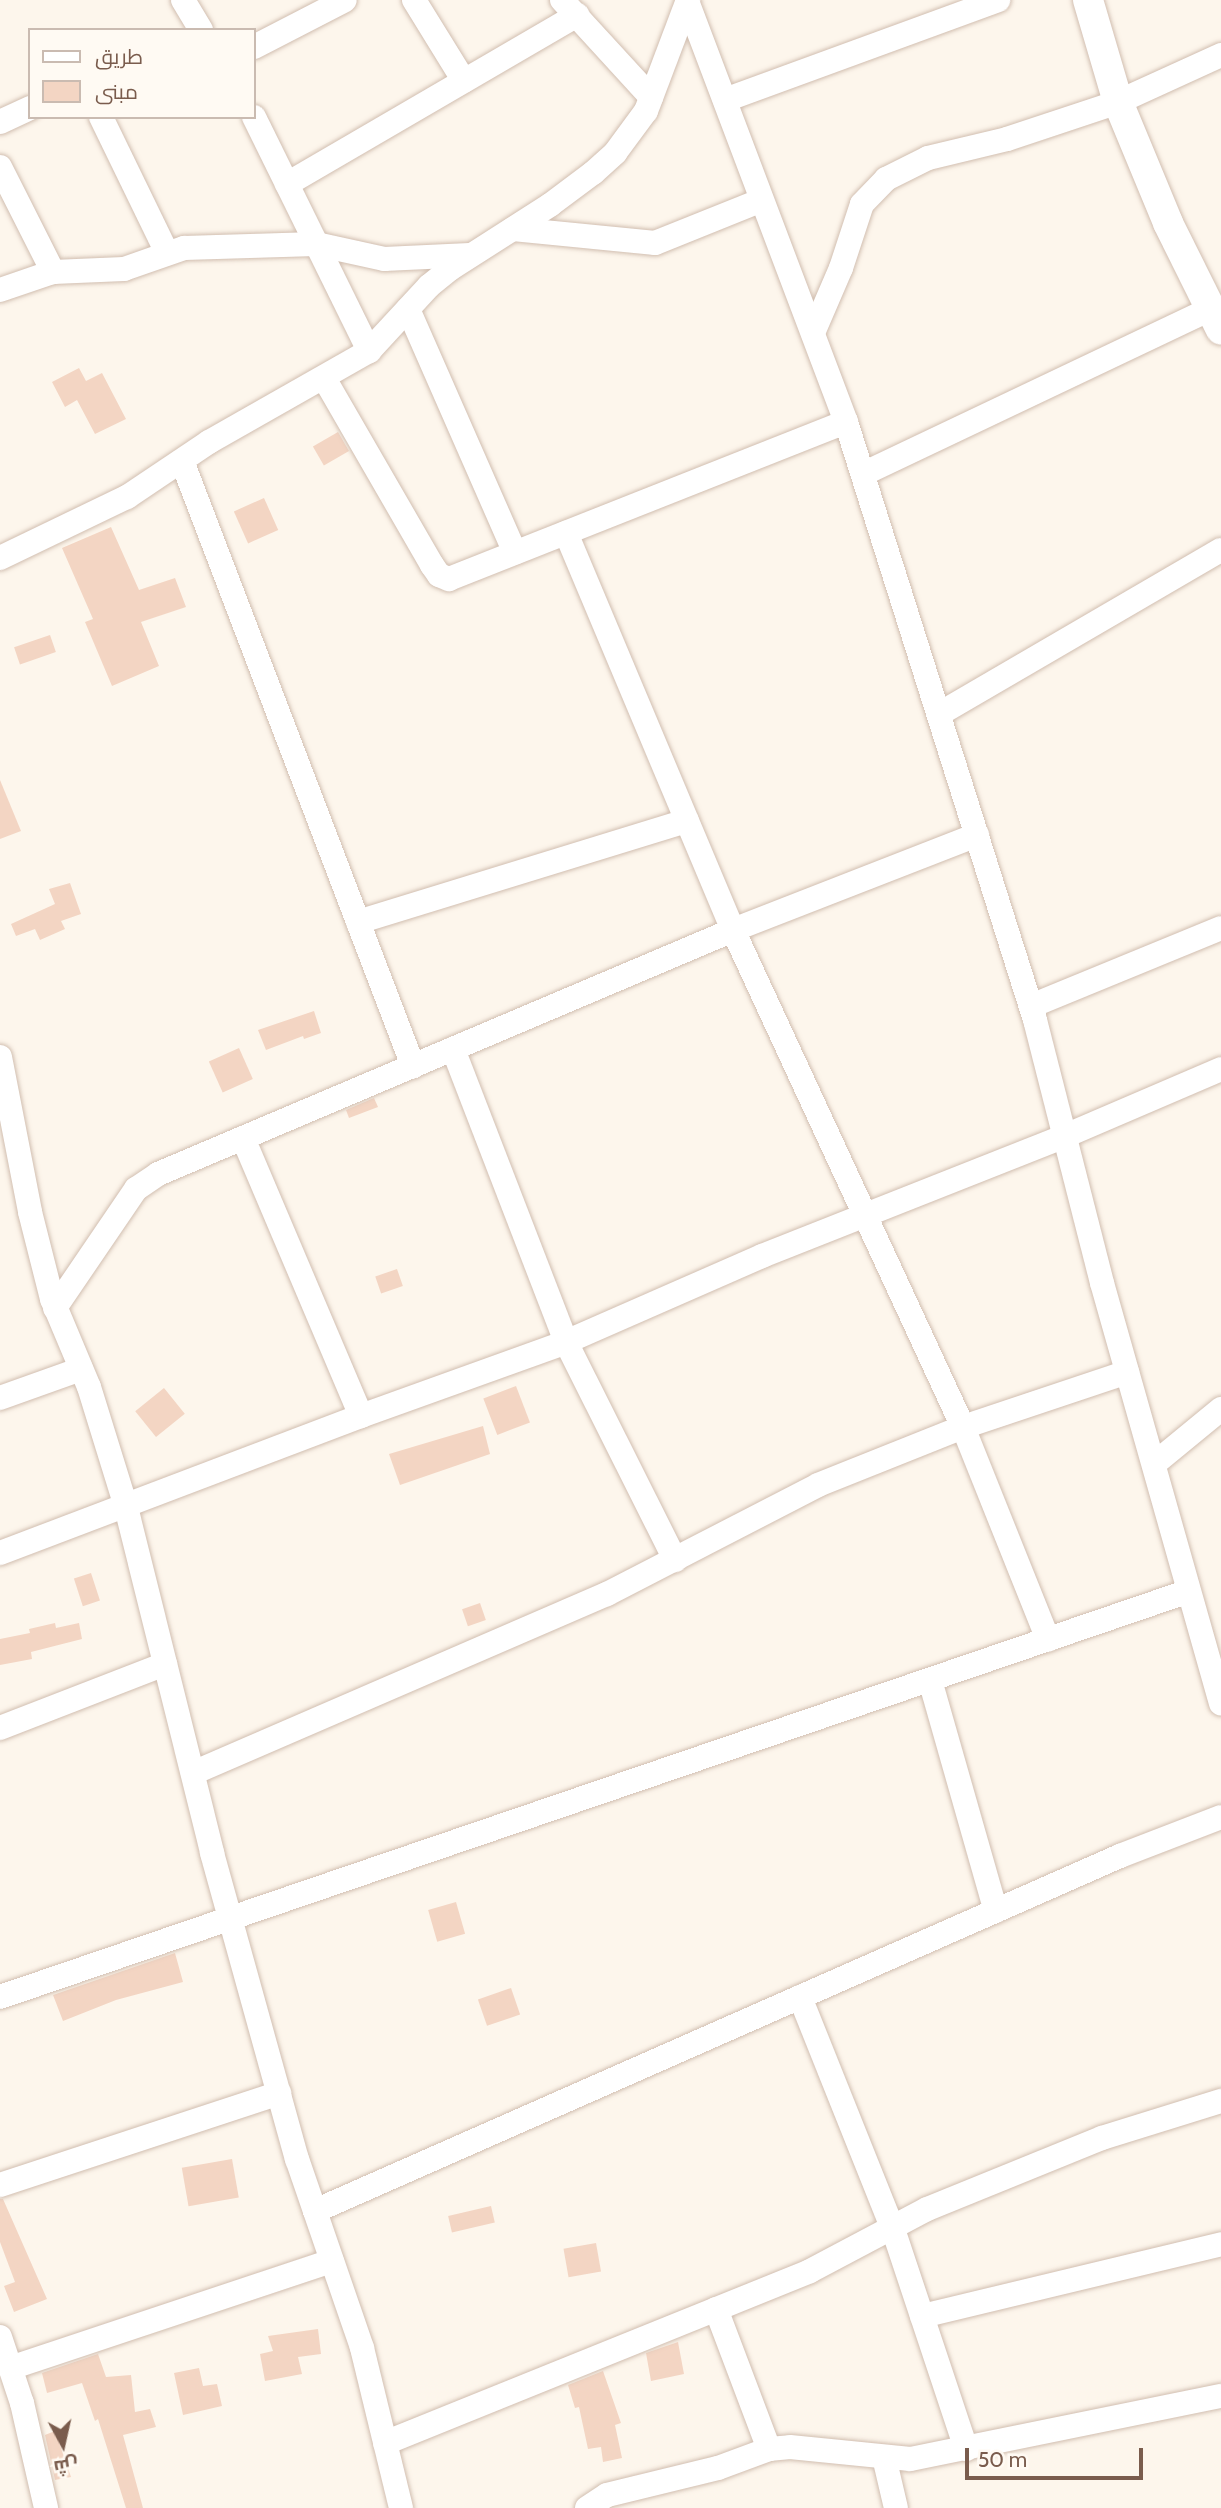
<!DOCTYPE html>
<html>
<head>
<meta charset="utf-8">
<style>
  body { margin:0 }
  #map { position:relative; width:1221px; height:2508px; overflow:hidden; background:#fdf6ec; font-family:Cabin,Cairo,sans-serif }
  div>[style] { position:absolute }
  .building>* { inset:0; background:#f3d5c3; transform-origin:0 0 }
  .roads { filter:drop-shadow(0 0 2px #d1beb0) drop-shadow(0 0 2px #d1beb0) }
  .minor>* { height:24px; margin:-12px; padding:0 12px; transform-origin:12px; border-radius:12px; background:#fff }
  .tertiary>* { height:30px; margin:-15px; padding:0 15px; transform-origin:15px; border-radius:15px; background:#fff }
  span { translate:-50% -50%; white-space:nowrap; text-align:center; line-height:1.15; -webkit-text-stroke:6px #fffaf3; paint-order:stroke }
  .legend { position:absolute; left:28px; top:28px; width:228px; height:91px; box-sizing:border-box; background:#fffaf3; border:2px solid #cabbb1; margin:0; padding:9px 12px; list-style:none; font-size:21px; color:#7a5c4d }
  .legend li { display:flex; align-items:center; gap:14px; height:35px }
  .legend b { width:35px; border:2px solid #cabbb1 }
  .north { position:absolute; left:28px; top:2410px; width:70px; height:70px; -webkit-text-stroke:5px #fffaf3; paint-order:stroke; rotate:172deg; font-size:19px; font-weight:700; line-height:28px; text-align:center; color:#7a5c4d }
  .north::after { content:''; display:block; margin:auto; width:24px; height:32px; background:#7a5c4d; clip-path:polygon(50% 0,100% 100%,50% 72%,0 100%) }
  .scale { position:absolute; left:965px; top:2448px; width:178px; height:32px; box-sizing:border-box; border:4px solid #7a5c4d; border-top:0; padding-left:9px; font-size:21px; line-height:24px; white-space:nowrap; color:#7a5c4d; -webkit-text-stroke:5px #fffaf3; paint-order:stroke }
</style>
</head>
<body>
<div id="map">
  <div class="building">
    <div style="clip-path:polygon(79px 368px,86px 381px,102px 373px,126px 419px,95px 434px,77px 400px,65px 407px,52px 382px)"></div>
    <div style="left:338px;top:432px;width:22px;height:29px;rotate:60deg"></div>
    <div style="left:264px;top:498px;width:35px;height:33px;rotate:66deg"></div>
    <div style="clip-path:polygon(111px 527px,139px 590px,175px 578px,186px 607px,141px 622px,159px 666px,112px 686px,85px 622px,93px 619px,62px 548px)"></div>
    <div style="left:50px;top:635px;width:18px;height:38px;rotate:71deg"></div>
    <div style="clip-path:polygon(0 780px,21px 831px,0 839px)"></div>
    <div style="clip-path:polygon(70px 883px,81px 914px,61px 921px,65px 929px,40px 940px,35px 929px,16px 936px,11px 924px,55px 904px,49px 889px)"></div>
    <div style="clip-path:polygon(314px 1011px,321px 1033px,304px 1039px,303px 1036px,266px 1050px,258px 1030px)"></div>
    <div style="left:239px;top:1048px;width:34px;height:33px;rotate:66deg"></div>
    <div style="clip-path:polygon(374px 1098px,378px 1107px,349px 1118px,346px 1110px)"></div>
    <div style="left:397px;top:1269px;width:18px;height:23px;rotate:71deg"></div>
    <div style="left:516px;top:1386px;width:39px;height:35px;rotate:69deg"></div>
    <div style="left:164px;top:1388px;width:33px;height:37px;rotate:51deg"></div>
    <div style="clip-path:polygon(483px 1426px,490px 1454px,400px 1485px,389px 1454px)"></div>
    <div style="left:91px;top:1573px;width:29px;height:18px;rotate:72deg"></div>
    <div style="left:480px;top:1603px;width:18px;height:19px;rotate:71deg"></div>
    <div style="clip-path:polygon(55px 1623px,56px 1628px,79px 1623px,82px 1639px,31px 1652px,32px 1659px,0 1665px,0 1639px,30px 1633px,29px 1629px)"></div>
    <div style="left:456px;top:1902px;width:33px;height:29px;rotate:74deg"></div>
    <div style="clip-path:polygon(175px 1953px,183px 1982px,116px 2000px,63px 2021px,53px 1995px)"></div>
    <div style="left:511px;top:1988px;width:28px;height:35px;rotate:71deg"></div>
    <div style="left:232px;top:2159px;width:39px;height:51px;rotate:80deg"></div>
    <div style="clip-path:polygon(0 2199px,3px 2199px,47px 2299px,14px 2312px,4px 2286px,15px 2282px,0 2242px)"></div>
    <div style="left:491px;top:2206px;width:17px;height:44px;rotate:77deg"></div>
    <div style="left:596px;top:2243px;width:29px;height:33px;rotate:80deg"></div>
    <div style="clip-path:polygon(318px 2329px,321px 2354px,298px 2357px,302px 2374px,265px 2381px,260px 2354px,273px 2351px,268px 2336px)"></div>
    <div style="clip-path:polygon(678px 2342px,684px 2374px,651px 2381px,646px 2353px)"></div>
    <div style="clip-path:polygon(98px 2354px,106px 2377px,131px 2375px,135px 2412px,150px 2409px,156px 2427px,123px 2435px,143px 2508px,126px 2508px,98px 2419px,95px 2421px,82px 2383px,47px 2393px,42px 2373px)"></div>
    <div style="clip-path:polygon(199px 2368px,203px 2386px,217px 2384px,222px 2406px,183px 2415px,174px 2373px)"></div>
    <div style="clip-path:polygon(603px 2371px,621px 2423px,615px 2425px,622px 2458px,603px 2462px,601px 2447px,588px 2449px,579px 2407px,575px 2408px,568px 2385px)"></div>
    <div style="clip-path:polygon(55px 2431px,71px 2477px,55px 2480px,45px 2435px)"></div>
  </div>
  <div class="roads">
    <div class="minor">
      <div style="left:183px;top:0;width:35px;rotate:59deg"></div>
      <div style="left:414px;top:0;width:95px;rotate:58.3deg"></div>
      <div style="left:562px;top:0;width:132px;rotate:47.5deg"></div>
      <div style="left:687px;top:1px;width:450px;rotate:69.3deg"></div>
      <div style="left:846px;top:422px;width:627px;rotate:72.46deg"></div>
      <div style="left:1035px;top:1020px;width:271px;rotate:75.7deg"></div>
      <div style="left:1102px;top:1283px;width:437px;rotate:74.2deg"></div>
      <div style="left:254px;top:47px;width:102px;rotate:-27.3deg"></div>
      <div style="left:725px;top:100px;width:291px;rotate:-20.1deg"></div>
      <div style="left:101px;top:117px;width:151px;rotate:64.1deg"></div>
      <div style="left:254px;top:117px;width:261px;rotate:63.8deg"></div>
      <div style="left:0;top:122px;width:33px;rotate:-25deg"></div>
      <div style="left:0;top:167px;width:118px;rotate:63.2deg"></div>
      <div style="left:287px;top:184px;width:336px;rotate:-30.2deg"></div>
      <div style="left:513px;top:229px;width:143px;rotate:5.6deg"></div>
      <div style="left:655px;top:243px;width:115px;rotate:-21.9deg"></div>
      <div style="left:0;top:290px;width:56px;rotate:-18.8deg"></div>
      <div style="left:53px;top:272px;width:71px;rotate:-2.4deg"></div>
      <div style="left:124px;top:269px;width:64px;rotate:-19.3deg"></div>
      <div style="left:184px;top:248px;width:132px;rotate:-1.7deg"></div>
      <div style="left:316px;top:244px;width:70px;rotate:12.4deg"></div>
      <div style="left:384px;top:259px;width:86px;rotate:-2.7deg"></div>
      <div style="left:408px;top:309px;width:266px;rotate:66.3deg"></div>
      <div style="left:813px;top:333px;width:71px;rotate:-66.7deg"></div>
      <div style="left:841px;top:268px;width:67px;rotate:-71.8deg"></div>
      <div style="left:862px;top:204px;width:35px;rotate:-46deg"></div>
      <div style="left:886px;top:179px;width:47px;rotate:-26.6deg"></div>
      <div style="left:928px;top:158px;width:81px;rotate:-13.5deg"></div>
      <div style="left:1007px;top:139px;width:117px;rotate:-18.4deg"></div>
      <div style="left:1118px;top:102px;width:113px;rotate:-24.5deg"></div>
      <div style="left:324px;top:378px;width:216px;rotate:60deg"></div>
      <div style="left:432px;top:565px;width:12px;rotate:55deg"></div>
      <div style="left:439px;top:575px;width:11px;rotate:22deg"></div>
      <div style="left:449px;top:579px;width:427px;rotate:-21.6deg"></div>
      <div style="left:182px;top:461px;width:648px;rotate:69.1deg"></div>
      <div style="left:863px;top:474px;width:385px;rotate:-25.4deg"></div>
      <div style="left:566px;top:533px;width:431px;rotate:67.2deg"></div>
      <div style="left:733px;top:930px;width:548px;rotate:65.17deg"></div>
      <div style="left:963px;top:1427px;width:229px;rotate:68.2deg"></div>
      <div style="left:0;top:558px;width:141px;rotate:-25.7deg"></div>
      <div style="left:127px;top:497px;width:99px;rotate:-33.9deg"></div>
      <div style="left:209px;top:442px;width:184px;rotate:-29.6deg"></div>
      <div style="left:369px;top:351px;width:88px;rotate:-47.3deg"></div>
      <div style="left:429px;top:286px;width:27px;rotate:-39deg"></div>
      <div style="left:450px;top:269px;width:119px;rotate:-32.6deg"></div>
      <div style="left:550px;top:205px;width:54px;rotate:-36.7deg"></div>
      <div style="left:593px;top:173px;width:30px;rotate:-42deg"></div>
      <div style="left:615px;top:153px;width:52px;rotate:-53.6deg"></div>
      <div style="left:646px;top:111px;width:119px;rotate:-69.3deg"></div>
      <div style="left:939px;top:714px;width:326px;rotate:-30.2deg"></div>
      <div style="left:358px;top:922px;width:344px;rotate:-17.1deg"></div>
      <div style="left:1031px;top:1006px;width:205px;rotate:-22.3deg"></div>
      <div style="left:453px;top:1049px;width:314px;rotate:68.9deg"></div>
      <div style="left:566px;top:1342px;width:244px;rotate:63.4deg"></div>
      <div style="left:0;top:1057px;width:158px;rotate:79deg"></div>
      <div style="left:30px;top:1212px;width:90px;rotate:75.8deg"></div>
      <div style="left:52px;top:1299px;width:95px;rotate:67.2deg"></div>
      <div style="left:89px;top:1387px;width:121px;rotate:72.8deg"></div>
      <div style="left:125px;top:1503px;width:361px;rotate:76deg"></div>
      <div style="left:212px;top:1853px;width:318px;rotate:74.5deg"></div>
      <div style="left:297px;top:2159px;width:200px;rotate:71deg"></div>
      <div style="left:362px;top:2348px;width:165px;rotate:76.3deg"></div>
      <div style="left:243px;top:1138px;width:302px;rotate:67deg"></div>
      <div style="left:55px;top:1308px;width:144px;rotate:-55.8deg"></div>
      <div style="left:136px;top:1189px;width:27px;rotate:-34deg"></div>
      <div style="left:158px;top:1174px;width:625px;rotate:-22.99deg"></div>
      <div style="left:733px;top:930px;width:262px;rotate:-21.3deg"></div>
      <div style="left:0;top:1398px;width:86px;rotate:-19.7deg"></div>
      <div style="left:1154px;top:1464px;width:87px;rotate:-39.4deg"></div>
      <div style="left:0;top:1553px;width:386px;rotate:-20.8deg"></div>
      <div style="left:361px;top:1416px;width:218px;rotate:-19.8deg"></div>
      <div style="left:566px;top:1342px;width:214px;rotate:-23.7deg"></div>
      <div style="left:762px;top:1256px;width:326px;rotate:-21.6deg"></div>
      <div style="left:1065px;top:1136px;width:170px;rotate:-23.2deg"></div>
      <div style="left:930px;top:1680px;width:240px;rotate:74.1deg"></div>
      <div style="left:0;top:1728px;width:177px;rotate:-21.2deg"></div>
      <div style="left:193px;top:1773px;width:451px;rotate:-23.4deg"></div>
      <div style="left:607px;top:1594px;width:237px;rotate:-27.3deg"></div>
      <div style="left:818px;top:1485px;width:156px;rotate:-21.8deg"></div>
      <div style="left:963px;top:1427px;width:173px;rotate:-18.5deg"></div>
      <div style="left:0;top:1997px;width:1256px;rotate:-18.85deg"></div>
      <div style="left:800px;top:1997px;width:250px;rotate:68.2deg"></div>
      <div style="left:893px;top:2229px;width:232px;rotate:71.6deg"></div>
      <div style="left:0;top:2185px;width:294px;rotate:-18.2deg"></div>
      <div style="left:315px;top:2211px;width:880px;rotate:-23.8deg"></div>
      <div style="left:1120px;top:1856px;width:108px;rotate:-21.1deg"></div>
      <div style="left:716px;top:2309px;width:150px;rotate:69.3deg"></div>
      <div style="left:922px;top:2316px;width:308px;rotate:-13.5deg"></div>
      <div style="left:0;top:2337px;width:70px;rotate:71.6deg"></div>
      <div style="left:22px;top:2403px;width:108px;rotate:77.1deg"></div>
      <div style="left:10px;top:2368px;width:339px;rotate:-18.4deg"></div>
      <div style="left:385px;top:2443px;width:458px;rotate:-22deg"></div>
      <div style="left:810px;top:2271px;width:132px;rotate:-27.9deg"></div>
      <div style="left:927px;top:2209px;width:189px;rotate:-22.1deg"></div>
      <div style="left:1102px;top:2138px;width:125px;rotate:-17.3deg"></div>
      <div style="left:884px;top:2457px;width:52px;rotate:76.8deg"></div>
      <div style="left:587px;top:2508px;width:24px;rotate:-33deg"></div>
      <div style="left:607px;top:2495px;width:114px;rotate:-13.7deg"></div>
      <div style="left:718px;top:2468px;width:54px;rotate:-20.4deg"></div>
      <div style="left:769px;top:2449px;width:21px;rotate:-5deg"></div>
      <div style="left:790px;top:2447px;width:121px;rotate:5.7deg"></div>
      <div style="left:910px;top:2459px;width:317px;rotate:-11.5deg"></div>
    </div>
    <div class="tertiary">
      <div style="left:1088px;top:0;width:106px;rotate:73.6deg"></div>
      <div style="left:1118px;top:102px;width:131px;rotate:67.5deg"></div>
      <div style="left:1168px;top:223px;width:119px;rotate:63.6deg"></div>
    </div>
  </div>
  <ul class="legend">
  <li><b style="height:9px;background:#fff"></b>طريق</li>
  <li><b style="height:19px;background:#f3d5c3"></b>مبنى</li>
  </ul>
  <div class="north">ش</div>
  <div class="scale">50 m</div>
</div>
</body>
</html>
